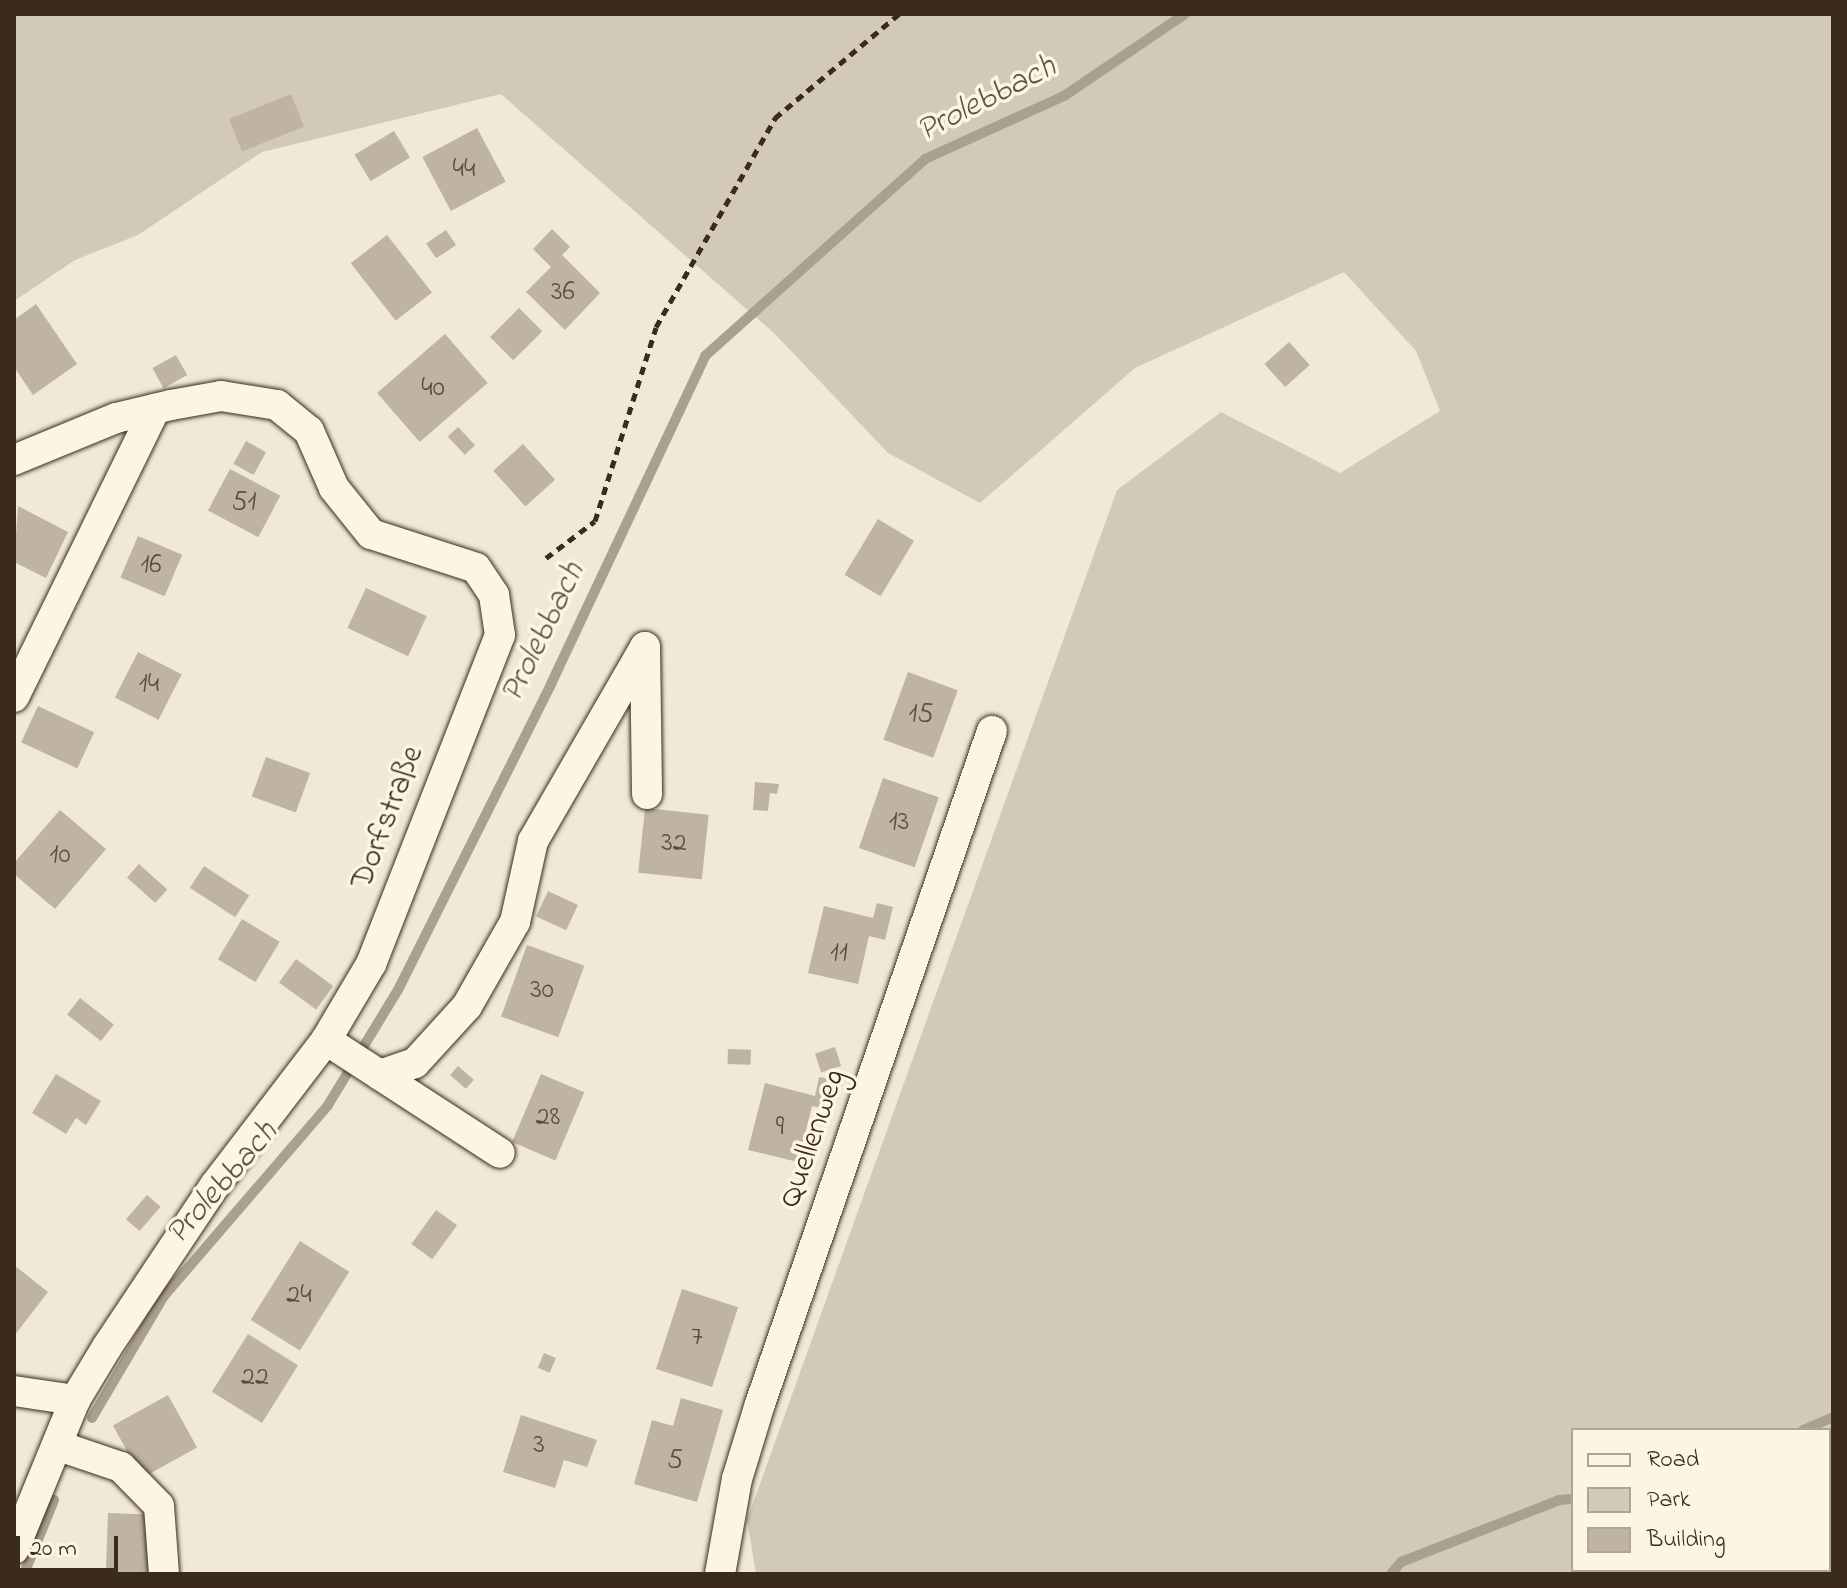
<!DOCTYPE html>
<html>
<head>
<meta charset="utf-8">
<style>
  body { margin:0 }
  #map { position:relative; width:1847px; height:1588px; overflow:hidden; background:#f0e9d9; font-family:"Indie Flower",sans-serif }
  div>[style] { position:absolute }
  .green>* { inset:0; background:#d2c9ba }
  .stream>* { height:10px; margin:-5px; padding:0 5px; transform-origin:5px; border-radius:5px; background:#aaa091 }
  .building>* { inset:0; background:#beb3a4; transform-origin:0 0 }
  .path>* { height:5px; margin-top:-2.5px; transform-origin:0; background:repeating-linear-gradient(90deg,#3b2a1e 0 8px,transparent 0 14px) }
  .roads { filter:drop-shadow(0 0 2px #3b2a1e) drop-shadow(0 0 2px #3b2a1e) }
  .minor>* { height:30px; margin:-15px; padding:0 15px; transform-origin:15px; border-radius:15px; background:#fcf5e5 }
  span { translate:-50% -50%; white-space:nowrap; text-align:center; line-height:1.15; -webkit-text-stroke:7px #fcf5e5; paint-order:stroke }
  .number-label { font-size:28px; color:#5c4c40 }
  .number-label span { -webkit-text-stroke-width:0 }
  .street-label { font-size:32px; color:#3b2a1e }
  .water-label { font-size:34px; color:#625346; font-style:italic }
  .frame { position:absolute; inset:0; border:16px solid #3b2a1e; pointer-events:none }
  .legend { position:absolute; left:1571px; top:1428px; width:260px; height:144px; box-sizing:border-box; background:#fcf5e5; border:2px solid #afa495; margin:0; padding:10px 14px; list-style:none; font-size:24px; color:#3b2a1e }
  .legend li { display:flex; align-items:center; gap:16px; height:40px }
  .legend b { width:40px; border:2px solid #afa495 }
  .scale { position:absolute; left:16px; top:1536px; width:102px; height:36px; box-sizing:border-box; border:4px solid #3b2a1e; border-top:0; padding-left:10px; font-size:24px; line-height:28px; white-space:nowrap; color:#3b2a1e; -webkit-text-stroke:6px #fcf5e5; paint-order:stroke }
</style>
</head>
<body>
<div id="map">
  <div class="green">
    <div style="clip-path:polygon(14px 14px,1833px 14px,1833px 1462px,1829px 1465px,1829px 1430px,1573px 1430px,1573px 1570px,1684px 1570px,1680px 1574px,756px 1574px,747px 1520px,1117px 490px,1221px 412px,1340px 473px,1440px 411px,1416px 351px,1344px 272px,1135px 368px,980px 503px,888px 453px,775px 334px,501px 94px,262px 152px,138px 235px,75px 260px,14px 301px)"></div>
  </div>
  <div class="stream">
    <div style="left:92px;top:1418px;width:142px;rotate:-59.5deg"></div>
    <div style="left:164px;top:1296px;width:252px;rotate:-49.3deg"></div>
    <div style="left:328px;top:1105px;width:135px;rotate:-58.7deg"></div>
    <div style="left:398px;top:990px;width:342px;rotate:-63.4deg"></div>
    <div style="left:551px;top:684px;width:362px;rotate:-64.8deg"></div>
    <div style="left:705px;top:356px;width:295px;rotate:-41.8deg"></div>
    <div style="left:925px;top:159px;width:153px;rotate:-24.4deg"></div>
    <div style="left:1064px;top:96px;width:146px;rotate:-34.1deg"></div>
    <div style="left:1803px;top:1430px;width:33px;rotate:-23deg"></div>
    <div style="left:24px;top:1574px;width:80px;rotate:-67.9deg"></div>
    <div style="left:1391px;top:1574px;width:16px;rotate:-50deg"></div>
    <div style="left:1401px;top:1562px;width:170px;rotate:-21.4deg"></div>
    <div style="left:1559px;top:1500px;width:14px;rotate:-4deg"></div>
  </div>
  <div class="building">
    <div style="left:291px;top:94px;width:35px;height:67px;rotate:68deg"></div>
    <div style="left:477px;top:128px;width:61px;height:62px;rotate:62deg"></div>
    <div style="left:394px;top:131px;width:31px;height:46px;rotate:59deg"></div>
    <div style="clip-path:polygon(552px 229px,570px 247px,562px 255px,600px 293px,565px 330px,526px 292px,551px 267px,533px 249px)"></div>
    <div style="left:446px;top:230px;width:18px;height:24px;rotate:56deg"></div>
    <div style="left:387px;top:235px;width:73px;height:46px;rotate:52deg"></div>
    <div style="clip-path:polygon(36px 304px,77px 364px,33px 395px,14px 367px,14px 320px)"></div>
    <div style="left:519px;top:308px;width:33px;height:41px;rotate:45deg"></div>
    <div style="left:445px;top:334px;width:65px;height:90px;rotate:49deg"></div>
    <div style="left:1289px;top:342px;width:31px;height:33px;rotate:48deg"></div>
    <div style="left:176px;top:355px;width:23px;height:27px;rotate:61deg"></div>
    <div style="left:458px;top:427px;width:25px;height:14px;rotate:47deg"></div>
    <div style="left:246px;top:441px;width:23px;height:26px;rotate:29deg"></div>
    <div style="left:523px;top:444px;width:48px;height:40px;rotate:48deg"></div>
    <div style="left:230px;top:469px;width:57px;height:47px;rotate:28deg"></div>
    <div style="clip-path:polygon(18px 506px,68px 532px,46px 578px,14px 562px)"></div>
    <div style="left:878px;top:519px;width:42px;height:65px;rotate:31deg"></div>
    <div style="left:138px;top:536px;width:48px;height:45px;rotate:23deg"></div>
    <div style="left:366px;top:588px;width:67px;height:44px;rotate:25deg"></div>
    <div style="left:138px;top:652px;width:49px;height:51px;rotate:27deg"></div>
    <div style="left:908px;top:672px;width:53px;height:72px;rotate:20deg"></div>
    <div style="left:38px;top:706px;width:62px;height:40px;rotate:25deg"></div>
    <div style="left:266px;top:757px;width:47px;height:42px;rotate:20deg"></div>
    <div style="left:883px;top:778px;width:59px;height:74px;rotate:19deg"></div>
    <div style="clip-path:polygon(755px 782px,779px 784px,777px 794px,770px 793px,768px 811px,753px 810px)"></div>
    <div style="left:645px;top:808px;width:64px;height:65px;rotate:6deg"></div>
    <div style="clip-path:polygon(60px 810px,106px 849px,55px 909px,14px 874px,14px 863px)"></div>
    <div style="left:139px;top:864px;width:38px;height:18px;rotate:42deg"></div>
    <div style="left:204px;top:866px;width:54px;height:26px;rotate:33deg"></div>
    <div style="left:548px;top:891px;width:33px;height:28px;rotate:25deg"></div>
    <div style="clip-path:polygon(877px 903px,893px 907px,885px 940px,869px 936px,858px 984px,808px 973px,824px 906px,873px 918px)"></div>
    <div style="left:242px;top:919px;width:44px;height:47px;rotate:31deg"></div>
    <div style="left:527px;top:945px;width:61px;height:76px;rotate:20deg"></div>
    <div style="left:296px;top:959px;width:46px;height:29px;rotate:36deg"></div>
    <div style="left:80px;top:998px;width:43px;height:21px;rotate:38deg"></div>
    <div style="left:835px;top:1047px;width:20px;height:21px;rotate:72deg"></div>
    <div style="left:728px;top:1049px;width:23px;height:15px;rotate:2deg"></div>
    <div style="left:458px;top:1066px;width:21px;height:12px;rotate:41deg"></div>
    <div style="clip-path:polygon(56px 1074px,101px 1101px,86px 1125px,76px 1118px,66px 1134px,32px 1113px)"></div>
    <div style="left:541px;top:1074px;width:47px;height:74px;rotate:23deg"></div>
    <div style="clip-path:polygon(819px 1077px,838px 1081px,830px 1110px,812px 1106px,798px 1162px,748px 1150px,765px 1083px,815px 1096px)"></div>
    <div style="left:147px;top:1195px;width:18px;height:32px;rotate:41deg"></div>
    <div style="left:436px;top:1210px;width:26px;height:42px;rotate:36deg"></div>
    <div style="left:300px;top:1241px;width:58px;height:93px;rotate:32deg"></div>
    <div style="clip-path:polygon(14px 1265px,48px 1292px,14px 1336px)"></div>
    <div style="left:682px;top:1289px;width:59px;height:84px;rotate:18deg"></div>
    <div style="left:248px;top:1334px;width:59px;height:68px;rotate:32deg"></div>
    <div style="left:544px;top:1353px;width:13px;height:16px;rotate:23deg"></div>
    <div style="left:168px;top:1395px;width:60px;height:63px;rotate:61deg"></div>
    <div style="clip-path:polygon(681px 1398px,723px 1410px,697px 1502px,634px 1484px,652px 1420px,673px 1426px)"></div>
    <div style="clip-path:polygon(521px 1415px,597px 1440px,587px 1467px,564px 1460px,555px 1488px,503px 1472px)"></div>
    <div style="left:108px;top:1513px;width:47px;height:61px;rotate:2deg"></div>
  </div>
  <div class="path">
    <div style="left:546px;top:558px;width:61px;rotate:-37.1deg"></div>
    <div style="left:595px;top:521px;width:203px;rotate:-72.5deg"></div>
    <div style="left:656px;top:327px;width:241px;rotate:-60.3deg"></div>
    <div style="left:775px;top:118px;width:162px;rotate:-40deg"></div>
    <div style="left:1829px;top:1553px;width:5px;rotate:-37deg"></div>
    <div style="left:1804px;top:1574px;width:6px;rotate:-45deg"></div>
  </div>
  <div class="roads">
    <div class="minor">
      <div style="left:14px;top:460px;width:110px;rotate:-22.4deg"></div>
      <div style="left:116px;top:418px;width:57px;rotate:-13.3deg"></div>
      <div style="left:171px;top:405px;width:51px;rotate:-10.2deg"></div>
      <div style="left:221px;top:396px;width:57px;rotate:9.1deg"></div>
      <div style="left:277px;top:405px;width:41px;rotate:39.1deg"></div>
      <div style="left:309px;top:431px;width:62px;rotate:66.3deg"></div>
      <div style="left:334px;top:488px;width:59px;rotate:51.2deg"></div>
      <div style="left:371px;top:534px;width:110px;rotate:17.9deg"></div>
      <div style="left:476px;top:568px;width:32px;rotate:56deg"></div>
      <div style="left:494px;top:595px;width:40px;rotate:81.5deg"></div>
      <div style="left:500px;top:635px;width:353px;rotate:111.4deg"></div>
      <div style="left:371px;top:964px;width:88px;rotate:120.6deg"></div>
      <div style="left:326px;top:1040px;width:183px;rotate:127.4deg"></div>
      <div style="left:215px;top:1185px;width:195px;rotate:123.7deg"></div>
      <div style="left:107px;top:1347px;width:62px;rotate:121.1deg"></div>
      <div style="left:75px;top:1400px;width:161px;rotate:112.3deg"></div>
      <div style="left:14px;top:697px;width:321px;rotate:-63.9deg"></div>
      <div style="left:326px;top:1040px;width:207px;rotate:33deg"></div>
      <div style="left:380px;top:1075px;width:37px;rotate:-19deg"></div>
      <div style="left:415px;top:1063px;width:77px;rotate:-47.6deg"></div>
      <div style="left:467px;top:1006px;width:97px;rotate:-60.3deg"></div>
      <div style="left:515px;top:922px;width:83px;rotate:-77.5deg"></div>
      <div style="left:533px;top:841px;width:224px;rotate:-60deg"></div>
      <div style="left:645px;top:647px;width:147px;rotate:89.2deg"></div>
      <div style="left:14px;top:1391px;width:62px;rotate:8.4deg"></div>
      <div style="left:59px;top:1446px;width:65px;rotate:18.7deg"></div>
      <div style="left:121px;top:1467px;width:54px;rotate:45.7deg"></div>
      <div style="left:159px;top:1506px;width:68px;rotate:85.8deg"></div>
      <div style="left:720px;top:1574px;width:97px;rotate:-79.9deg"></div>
      <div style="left:737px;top:1479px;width:78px;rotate:-73deg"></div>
      <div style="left:760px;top:1404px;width:712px;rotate:-70.98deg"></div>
    </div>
  </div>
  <div class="number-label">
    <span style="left:464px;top:170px">44</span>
    <span style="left:563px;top:293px">36</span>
    <span style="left:433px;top:389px">40</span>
    <span style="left:244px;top:503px">51</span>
    <span style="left:151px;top:566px">16</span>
    <span style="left:149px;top:685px">14</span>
    <span style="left:921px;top:715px">15</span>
    <span style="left:899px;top:823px">13</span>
    <span style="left:674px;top:844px">32</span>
    <span style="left:60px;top:856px">10</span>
    <span style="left:839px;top:954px">11</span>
    <span style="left:542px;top:991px">30</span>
    <span style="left:548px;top:1118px">28</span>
    <span style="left:780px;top:1128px">9</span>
    <span style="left:299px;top:1296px">24</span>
    <span style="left:697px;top:1338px">7</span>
    <span style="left:255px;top:1378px">22</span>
    <span style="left:539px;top:1446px">3</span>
    <span style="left:675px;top:1461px">5</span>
  </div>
  <div class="street-label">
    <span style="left:389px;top:818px;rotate:-69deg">Dorfstraße</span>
    <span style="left:814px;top:1139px;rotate:-71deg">Quellenweg</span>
  </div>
  <div class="water-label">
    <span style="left:987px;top:100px;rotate:-27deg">Prolebbach</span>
    <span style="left:544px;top:633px;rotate:-64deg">Prolebbach</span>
    <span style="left:223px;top:1184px;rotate:-49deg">Prolebbach</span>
  </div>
  <div class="frame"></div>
  <ul class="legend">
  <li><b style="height:10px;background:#fcf5e5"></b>Road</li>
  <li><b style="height:22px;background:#d2c9ba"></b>Park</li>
  <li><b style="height:22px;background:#beb3a4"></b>Building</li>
  </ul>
  <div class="scale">20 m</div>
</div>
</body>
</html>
